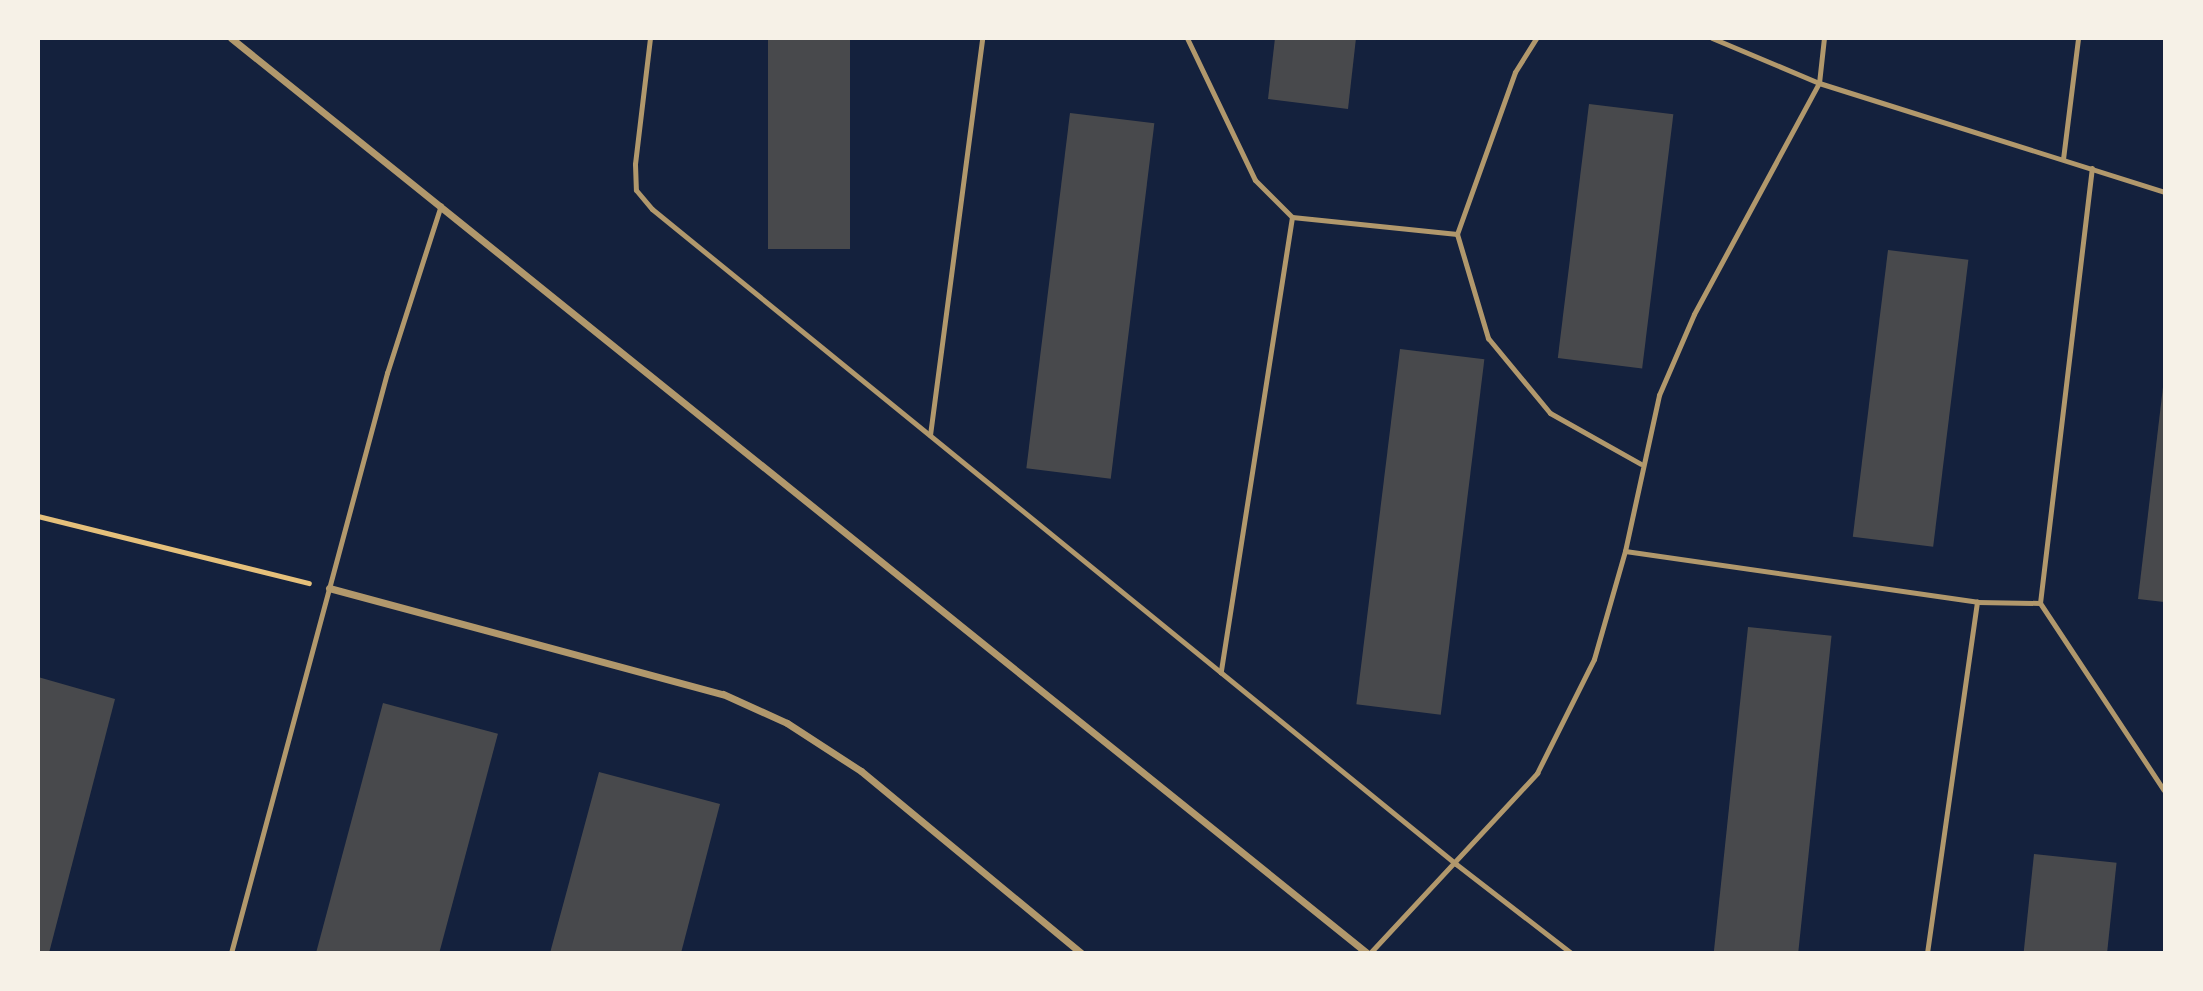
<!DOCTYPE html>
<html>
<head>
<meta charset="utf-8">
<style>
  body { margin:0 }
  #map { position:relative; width:2203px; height:991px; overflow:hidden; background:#14213d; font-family:Manrope,sans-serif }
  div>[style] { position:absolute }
  .building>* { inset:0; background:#48494c; transform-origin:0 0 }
  .path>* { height:4.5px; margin:-2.25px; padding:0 2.25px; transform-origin:2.25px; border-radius:2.25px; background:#e5c07b }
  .service>* { height:5px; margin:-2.5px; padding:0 2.5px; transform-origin:2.5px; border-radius:2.5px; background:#b1986c }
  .minor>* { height:7px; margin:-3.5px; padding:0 3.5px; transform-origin:3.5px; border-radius:3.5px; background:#b1986c }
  span { translate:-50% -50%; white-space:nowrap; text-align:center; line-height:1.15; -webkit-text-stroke:7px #f6f1e7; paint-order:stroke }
  .frame { position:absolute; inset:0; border:40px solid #f6f1e7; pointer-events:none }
</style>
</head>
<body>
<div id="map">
  <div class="building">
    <div style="left:768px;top:38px;width:82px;height:211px"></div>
    <div style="clip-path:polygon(1275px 38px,1356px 38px,1348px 109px,1268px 99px)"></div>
    <div style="left:1589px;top:104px;width:85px;height:256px;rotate:7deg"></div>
    <div style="left:1070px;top:113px;width:85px;height:358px;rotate:7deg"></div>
    <div style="left:1888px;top:250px;width:81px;height:289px;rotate:7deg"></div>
    <div style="left:1400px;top:349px;width:85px;height:358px;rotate:7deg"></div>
    <div style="clip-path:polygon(2163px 387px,2164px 387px,2164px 602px,2138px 599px)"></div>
    <div style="left:1748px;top:627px;width:84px;height:328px;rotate:6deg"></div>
    <div style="clip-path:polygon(38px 677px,115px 699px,49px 953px,38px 953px)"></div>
    <div style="left:383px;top:703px;width:119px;height:259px;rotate:15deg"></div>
    <div style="clip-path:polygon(599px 772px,720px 804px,681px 953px,550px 953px)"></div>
    <div style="left:2034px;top:854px;width:83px;height:100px;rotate:6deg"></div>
  </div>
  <div class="path">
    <div style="left:38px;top:516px;width:279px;rotate:13.9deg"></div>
  </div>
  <div class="service">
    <div style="left:650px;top:38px;width:127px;rotate:96.8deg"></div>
    <div style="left:635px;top:164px;width:26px;rotate:88deg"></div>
    <div style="left:636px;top:190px;width:25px;rotate:50deg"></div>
    <div style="left:652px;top:209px;width:1037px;rotate:39.17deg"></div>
    <div style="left:1456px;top:864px;width:145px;rotate:37.7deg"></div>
    <div style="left:1187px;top:38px;width:157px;rotate:64.4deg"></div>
    <div style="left:1255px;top:180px;width:52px;rotate:45deg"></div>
    <div style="left:1292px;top:217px;width:461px;rotate:98.9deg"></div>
    <div style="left:1712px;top:38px;width:116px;rotate:22.8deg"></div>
    <div style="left:1819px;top:83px;width:362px;rotate:17.5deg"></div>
    <div style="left:2063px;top:159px;width:122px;rotate:-82.9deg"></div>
    <div style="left:1292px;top:217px;width:166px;rotate:5.9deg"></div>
    <div style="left:1457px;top:234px;width:172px;rotate:-70.3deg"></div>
    <div style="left:1515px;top:72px;width:40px;rotate:-58deg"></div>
    <div style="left:1457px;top:234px;width:109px;rotate:73.4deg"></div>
    <div style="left:1488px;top:338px;width:97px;rotate:50.4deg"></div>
    <div style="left:1550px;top:413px;width:104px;rotate:29.3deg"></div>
    <div style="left:930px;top:435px;width:400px;rotate:-82.5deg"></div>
    <div style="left:1625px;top:551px;width:356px;rotate:8.2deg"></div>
    <div style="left:1977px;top:602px;width:63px;rotate:0.9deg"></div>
    <div style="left:2040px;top:603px;width:438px;rotate:-83.2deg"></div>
    <div style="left:2040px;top:603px;width:224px;rotate:56.5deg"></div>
    <div style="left:231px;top:953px;width:601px;rotate:-74.95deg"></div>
    <div style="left:387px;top:373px;width:176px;rotate:-72.2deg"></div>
    <div style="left:1370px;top:953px;width:246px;rotate:-47.1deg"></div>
    <div style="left:1537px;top:773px;width:127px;rotate:-63.4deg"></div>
    <div style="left:1594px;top:659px;width:112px;rotate:-74deg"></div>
    <div style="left:1625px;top:551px;width:160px;rotate:-77.7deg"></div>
    <div style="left:1659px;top:395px;width:88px;rotate:-66.6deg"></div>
    <div style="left:1694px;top:314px;width:263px;rotate:-61.6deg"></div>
    <div style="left:1819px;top:83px;width:45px;rotate:-83.7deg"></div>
    <div style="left:1927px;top:953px;width:355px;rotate:-81.9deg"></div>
  </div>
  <div class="minor">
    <div style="left:231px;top:38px;width:1459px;rotate:38.85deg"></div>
    <div style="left:329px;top:588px;width:408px;rotate:15.1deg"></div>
    <div style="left:723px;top:694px;width:70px;rotate:24.4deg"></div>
    <div style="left:787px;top:723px;width:88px;rotate:33deg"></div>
    <div style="left:861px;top:771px;width:286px;rotate:39.6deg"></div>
  </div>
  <div class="frame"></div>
</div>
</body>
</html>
